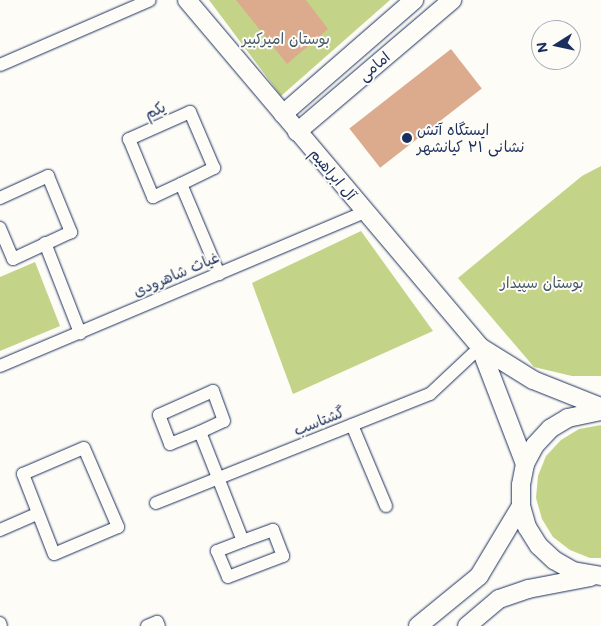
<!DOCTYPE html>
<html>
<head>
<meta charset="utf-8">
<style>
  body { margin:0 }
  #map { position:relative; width:601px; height:626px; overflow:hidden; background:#fdfcf7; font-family:Mali,"Playpen Sans Arabic",sans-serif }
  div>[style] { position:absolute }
  .green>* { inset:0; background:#c3d387 }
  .building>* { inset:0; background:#dcab8e; transform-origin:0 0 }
  .roads { filter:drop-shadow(0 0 1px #1b2f5e) drop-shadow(0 0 1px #1b2f5e) }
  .street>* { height:12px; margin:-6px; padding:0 6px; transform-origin:6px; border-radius:6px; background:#fdfcf7 }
  .secondary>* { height:18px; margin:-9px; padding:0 9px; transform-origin:9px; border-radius:9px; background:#fdfcf7 }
  .dots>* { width:14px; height:14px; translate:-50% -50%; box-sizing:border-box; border:2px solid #fdfcf7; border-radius:50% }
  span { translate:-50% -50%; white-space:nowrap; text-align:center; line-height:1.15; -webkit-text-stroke:4px #fdfcf7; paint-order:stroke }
  .park-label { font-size:15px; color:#455868 }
  .street-label { font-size:15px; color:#1b2f5e }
  .poi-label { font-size:15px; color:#1b2f5e }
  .left { translate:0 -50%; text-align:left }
  .north { position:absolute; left:531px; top:20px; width:50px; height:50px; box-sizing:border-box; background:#fdfcf7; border:1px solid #a3aaba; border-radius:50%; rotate:260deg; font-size:14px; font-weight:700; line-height:20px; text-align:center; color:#1b2f5e }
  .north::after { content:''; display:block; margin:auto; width:18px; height:22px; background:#1b2f5e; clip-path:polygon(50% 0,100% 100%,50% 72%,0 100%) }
</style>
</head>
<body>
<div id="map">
  <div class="green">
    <div style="clip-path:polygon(209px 0,390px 0,281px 96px)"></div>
    <div style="clip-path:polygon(601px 166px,601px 376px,572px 376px,534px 367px,458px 278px,582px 176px)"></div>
    <div style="clip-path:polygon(361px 231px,433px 331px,293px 394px,252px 283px)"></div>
    <div style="clip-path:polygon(35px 262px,60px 326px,0 351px,0 277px)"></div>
    <div style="clip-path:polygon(601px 425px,601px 558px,590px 558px,570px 550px,553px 537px,542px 519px,536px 498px,538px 476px,546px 456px,561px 440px,579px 429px)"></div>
  </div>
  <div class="building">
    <div style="clip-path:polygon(236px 0,306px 0,328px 29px,287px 64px)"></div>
    <div style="left:451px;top:49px;width:50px;height:129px;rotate:52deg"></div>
  </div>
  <div class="roads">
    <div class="street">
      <div style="left:0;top:65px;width:163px;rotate:-23.4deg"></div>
      <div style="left:181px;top:184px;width:37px;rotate:-26deg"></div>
      <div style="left:214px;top:168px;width:61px;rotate:-113.2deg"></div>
      <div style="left:190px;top:112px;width:67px;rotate:156.1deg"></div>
      <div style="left:129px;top:139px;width:63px;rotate:67.5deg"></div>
      <div style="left:153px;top:197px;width:31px;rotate:-25deg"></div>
      <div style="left:181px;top:184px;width:98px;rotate:67.1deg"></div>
      <div style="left:0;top:198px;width:53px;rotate:-24.6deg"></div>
      <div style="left:48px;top:176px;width:61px;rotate:67.7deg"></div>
      <div style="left:71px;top:232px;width:64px;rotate:155deg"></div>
      <div style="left:13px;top:259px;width:34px;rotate:-113deg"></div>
      <div style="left:45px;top:243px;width:97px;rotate:68.7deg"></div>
      <div style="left:0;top:366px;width:396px;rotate:-22.9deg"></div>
      <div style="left:352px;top:425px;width:88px;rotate:67.2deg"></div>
      <div style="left:200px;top:432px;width:26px;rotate:-25deg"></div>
      <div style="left:224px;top:421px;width:32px;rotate:-110deg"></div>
      <div style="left:213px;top:391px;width:59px;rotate:156deg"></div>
      <div style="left:159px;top:415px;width:31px;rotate:69deg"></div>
      <div style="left:170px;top:444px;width:32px;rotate:-22deg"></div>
      <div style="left:200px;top:432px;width:117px;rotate:68.5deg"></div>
      <div style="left:243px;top:541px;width:28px;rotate:159deg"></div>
      <div style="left:217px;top:551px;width:28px;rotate:67deg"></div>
      <div style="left:228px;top:577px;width:59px;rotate:-20.9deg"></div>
      <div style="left:283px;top:556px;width:28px;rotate:-111deg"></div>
      <div style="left:273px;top:530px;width:32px;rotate:160deg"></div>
      <div style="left:84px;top:448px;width:86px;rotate:66.7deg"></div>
      <div style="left:118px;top:527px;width:69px;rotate:157.1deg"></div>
      <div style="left:54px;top:554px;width:86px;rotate:-111.2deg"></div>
      <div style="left:23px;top:474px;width:66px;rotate:-23.1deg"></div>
      <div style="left:156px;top:503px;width:295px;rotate:-21.7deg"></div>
      <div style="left:430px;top:394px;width:69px;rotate:-43.2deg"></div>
      <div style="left:0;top:530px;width:40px;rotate:-23.4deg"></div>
      <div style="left:0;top:623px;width:3px;rotate:72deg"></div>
      <div style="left:147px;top:626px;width:11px;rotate:-22deg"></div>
      <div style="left:157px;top:622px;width:4px;rotate:63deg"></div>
    </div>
    <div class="secondary">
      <div style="left:187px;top:0;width:454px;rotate:49.8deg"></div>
      <div style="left:283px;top:114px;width:174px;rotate:-41deg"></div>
      <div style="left:297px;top:132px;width:204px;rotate:-40.4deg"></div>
      <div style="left:601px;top:411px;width:34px;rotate:168deg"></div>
      <div style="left:568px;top:418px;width:21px;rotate:149deg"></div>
      <div style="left:550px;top:429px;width:22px;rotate:133deg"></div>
      <div style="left:535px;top:445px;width:21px;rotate:118deg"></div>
      <div style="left:525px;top:464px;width:21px;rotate:101deg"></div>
      <div style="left:521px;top:485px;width:21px;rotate:90deg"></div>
      <div style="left:521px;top:506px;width:22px;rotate:74deg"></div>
      <div style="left:527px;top:527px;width:22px;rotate:58deg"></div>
      <div style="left:539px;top:546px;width:21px;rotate:43deg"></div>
      <div style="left:554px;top:560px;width:22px;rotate:30deg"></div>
      <div style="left:573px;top:571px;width:28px;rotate:10deg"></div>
      <div style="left:525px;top:464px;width:125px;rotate:-111deg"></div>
      <div style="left:480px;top:347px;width:62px;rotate:31.9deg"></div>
      <div style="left:533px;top:380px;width:73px;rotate:21.7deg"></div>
      <div style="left:418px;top:626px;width:79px;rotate:-39.3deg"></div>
      <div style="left:479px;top:576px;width:82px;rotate:-59deg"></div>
      <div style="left:467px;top:626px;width:42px;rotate:-40.2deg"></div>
      <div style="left:499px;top:599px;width:31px;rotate:-19deg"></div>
      <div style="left:528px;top:589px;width:64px;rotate:-10.8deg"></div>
    </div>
  </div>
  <div class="dots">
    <div style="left:407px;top:138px;background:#1b2f5e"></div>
  </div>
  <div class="park-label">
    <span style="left:286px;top:39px">بوستان امیرکبیر</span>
    <span style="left:542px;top:283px">بوستان سپیدار</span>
  </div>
  <div class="street-label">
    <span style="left:374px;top:66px;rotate:-40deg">امامی</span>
    <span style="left:155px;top:110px;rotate:-24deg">یکم</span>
    <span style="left:333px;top:174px;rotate:50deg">آل ابراهیم</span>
    <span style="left:176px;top:274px;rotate:-23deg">غیاث شاهرودی</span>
    <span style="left:319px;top:421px;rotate:-22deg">گشتاسب</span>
  </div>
  <div class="poi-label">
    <span class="left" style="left:417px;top:138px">ایستگاه آتش<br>نشانی ۲۱ کیانشهر</span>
  </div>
  <div class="north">N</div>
</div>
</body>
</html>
